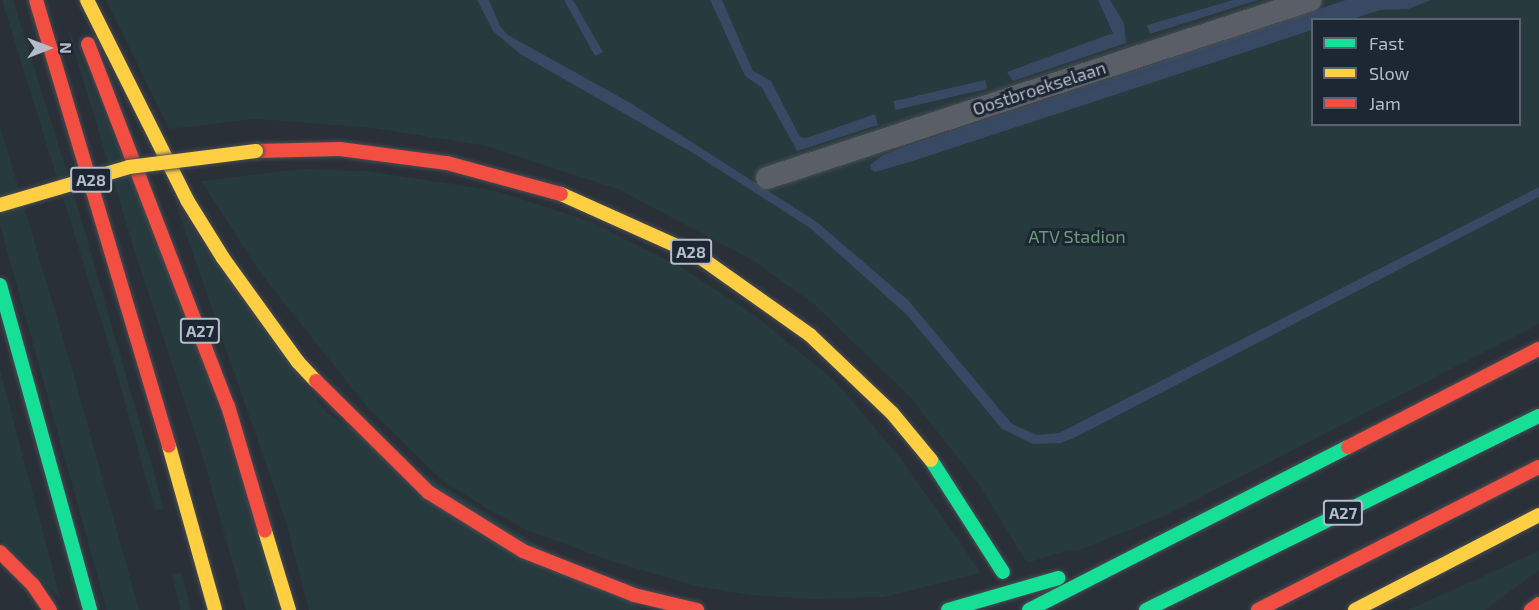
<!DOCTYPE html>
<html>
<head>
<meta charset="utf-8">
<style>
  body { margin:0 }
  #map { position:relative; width:1539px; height:610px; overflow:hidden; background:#2a3038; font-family:"Exo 2",sans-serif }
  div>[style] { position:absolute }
  .green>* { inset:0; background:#273a3e; transform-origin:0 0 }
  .water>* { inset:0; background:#384963; transform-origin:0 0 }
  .roads { filter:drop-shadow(0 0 2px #484c53) drop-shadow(0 0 2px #484c53) }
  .street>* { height:22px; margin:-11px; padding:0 11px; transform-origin:11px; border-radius:11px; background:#5a5e66 }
  .fast>* { height:14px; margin:-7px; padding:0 7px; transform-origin:7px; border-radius:7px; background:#16e098 }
  .slow>* { height:14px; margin:-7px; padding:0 7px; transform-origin:7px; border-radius:7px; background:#ffcf43 }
  .jam>* { height:14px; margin:-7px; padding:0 7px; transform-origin:7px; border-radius:7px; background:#f24e42 }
  .bridges { filter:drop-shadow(0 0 2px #474c53) drop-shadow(0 0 2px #474c53) }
  .slow-bridge>* { height:14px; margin:-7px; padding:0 7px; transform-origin:7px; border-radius:7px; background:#ffcf43 }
  span { translate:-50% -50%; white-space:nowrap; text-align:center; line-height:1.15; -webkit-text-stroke:6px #1d2633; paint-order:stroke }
  .shield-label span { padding:2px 4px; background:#1d2633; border:2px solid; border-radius:4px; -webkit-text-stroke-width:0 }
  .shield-label { font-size:16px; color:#b4bcc9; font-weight:700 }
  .street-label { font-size:18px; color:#b4bcc9 }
  .park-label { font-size:18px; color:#6b9a76 }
  .legend { position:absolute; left:1311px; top:18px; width:210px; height:108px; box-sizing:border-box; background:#1d2633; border:2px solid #59626f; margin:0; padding:8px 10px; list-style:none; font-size:18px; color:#b4bcc9 }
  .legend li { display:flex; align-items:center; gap:12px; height:30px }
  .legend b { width:30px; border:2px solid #59626f }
  .north { position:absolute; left:18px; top:18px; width:60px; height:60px; -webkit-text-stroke:4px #1d2633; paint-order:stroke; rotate:90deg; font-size:16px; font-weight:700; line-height:24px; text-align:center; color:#b4bcc9 }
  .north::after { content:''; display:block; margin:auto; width:21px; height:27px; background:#b4bcc9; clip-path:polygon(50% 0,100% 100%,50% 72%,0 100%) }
</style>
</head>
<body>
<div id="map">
  <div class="green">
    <div style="clip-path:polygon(2px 0,13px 0,76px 201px,164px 508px,155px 511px,112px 356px)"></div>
    <div style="clip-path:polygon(106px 0,477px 0,493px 31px,520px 54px,693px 153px,810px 228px,907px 315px,1002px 429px,1014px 437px,1076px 437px,1539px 197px,1539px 324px,1164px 516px,1077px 551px,1068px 550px,1027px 563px,980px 486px,910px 397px,815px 305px,752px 260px,620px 190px,487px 146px,373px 128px,257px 119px,169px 129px)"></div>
    <div style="clip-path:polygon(evenodd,489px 0,564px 0,595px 56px,602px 52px,573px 0,710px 0,745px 76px,762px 88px,797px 151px,869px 116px,806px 138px,800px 137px,771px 82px,753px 71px,722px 0,1098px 0,1113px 33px,1089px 44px,1126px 43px,1110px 0,1233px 0,1147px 25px,1150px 34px,1258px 0,1539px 0,1539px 187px,1059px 433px,1037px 435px,1012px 425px,908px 300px,817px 222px,629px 102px,508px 35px,500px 26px,489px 0,1312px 20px,1520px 20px,1520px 124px,1312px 124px,1312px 20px)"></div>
    <div style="clip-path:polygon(67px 26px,180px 295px,283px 610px,246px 610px,201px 451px,134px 249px)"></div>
    <div style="clip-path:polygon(0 126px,69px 358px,139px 610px,107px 610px,0 225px)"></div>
    <div style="clip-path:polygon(303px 169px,366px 171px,497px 191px,595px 223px,679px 266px,753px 314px,834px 380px,902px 460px,981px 573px,884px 597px,813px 599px,751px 595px,700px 587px,614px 562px,524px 529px,486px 508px,443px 481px,368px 408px,262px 275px,201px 181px)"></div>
    <div style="clip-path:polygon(176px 205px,327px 413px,642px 610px,309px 610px,285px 519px)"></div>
    <div style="clip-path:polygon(0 370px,61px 600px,0 539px)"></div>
    <div style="clip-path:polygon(1539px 551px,1539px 570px,1485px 610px,1408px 610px)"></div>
    <div style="left:182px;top:572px;width:39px;height:10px;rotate:77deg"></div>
  </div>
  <div class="water">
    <div style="clip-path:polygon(477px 0,489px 0,500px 26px,508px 35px,629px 102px,817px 222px,908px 300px,1012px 424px,1037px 435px,1059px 433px,1539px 187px,1539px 197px,1076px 437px,1061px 443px,1033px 444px,1002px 429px,907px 315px,810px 228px,693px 153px,520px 54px,493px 31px)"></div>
    <div style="clip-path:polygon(564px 0,573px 0,603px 52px,595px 56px)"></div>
    <div style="clip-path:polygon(710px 0,722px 0,753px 71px,771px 81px,800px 137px,806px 138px,875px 114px,878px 125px,797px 151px,762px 88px,745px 76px)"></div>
    <div style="clip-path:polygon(1098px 0,1110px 0,1124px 23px,1126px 43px,1013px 81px,1007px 72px,1113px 33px)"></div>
    <div style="clip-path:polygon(1233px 0,1258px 0,1150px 34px,1147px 25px)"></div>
    <div style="clip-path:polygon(1346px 0,1431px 0,1408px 9px,1380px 10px,1352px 19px,1312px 20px,1312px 30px,916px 160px,875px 172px,871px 169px,870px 165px,883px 155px,909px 145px)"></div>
    <div style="left:985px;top:80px;width:9px;height:94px;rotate:77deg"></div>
  </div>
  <div class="roads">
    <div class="street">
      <div style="left:767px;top:178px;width:572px;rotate:-18.12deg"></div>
    </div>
    <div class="fast">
      <div style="left:0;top:285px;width:337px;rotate:74.5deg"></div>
      <div style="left:931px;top:460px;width:133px;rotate:57.3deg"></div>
      <div style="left:948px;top:610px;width:115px;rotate:-16.2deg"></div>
      <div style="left:1029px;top:610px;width:358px;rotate:-27.1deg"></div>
      <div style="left:1146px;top:610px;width:438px;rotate:-26.3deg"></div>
    </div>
    <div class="slow">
      <div style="left:87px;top:0;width:224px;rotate:63.4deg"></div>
      <div style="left:187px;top:200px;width:68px;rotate:58.2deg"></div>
      <div style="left:223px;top:258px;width:128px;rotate:54.2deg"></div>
      <div style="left:298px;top:362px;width:26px;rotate:47deg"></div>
      <div style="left:561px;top:194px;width:149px;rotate:24.2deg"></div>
      <div style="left:697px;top:255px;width:138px;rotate:35.3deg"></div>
      <div style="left:810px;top:335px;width:113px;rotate:43.6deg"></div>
      <div style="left:892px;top:413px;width:61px;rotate:50.3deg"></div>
      <div style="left:169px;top:446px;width:170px;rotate:74.3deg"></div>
      <div style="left:265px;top:531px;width:83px;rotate:73.1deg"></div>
      <div style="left:1355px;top:610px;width:207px;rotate:-27.3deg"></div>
    </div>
    <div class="jam">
      <div style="left:36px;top:0;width:465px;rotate:73.4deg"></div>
      <div style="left:88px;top:44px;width:388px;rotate:68.9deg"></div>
      <div style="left:228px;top:406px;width:130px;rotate:73.5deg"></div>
      <div style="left:256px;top:151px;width:84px;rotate:-1.4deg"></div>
      <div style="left:340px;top:149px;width:108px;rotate:7.5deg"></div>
      <div style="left:447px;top:163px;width:118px;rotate:15.2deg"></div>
      <div style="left:316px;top:381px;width:158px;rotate:44.7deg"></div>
      <div style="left:428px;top:492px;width:112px;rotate:31.8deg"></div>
      <div style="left:523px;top:551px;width:119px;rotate:21.6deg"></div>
      <div style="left:634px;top:595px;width:65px;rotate:13.4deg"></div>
      <div style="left:1348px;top:447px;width:215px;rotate:-27.2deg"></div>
      <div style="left:0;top:552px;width:47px;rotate:45deg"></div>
      <div style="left:33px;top:585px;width:30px;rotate:56deg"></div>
      <div style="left:1258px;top:610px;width:315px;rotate:-27deg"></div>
      <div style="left:1531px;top:610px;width:10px;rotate:-37deg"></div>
    </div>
  </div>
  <div class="bridges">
    <div class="slow-bridge">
      <div style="left:0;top:205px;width:134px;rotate:-16.4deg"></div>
      <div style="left:129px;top:167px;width:128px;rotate:-7.2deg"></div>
    </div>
  </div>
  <div class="shield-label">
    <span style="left:91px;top:180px">A28</span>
    <span style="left:691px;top:252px">A28</span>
    <span style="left:200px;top:331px">A27</span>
    <span style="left:1343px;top:513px">A27</span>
  </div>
  <div class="street-label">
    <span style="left:1039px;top:88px;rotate:-18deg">Oostbroekselaan</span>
  </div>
  <div class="park-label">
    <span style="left:1077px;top:236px">ATV Stadion</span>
  </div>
  <ul class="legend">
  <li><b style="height:8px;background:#16e098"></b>Fast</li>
  <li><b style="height:8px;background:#ffcf43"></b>Slow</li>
  <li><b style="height:8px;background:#f24e42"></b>Jam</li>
  </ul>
  <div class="north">N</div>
</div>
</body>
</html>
